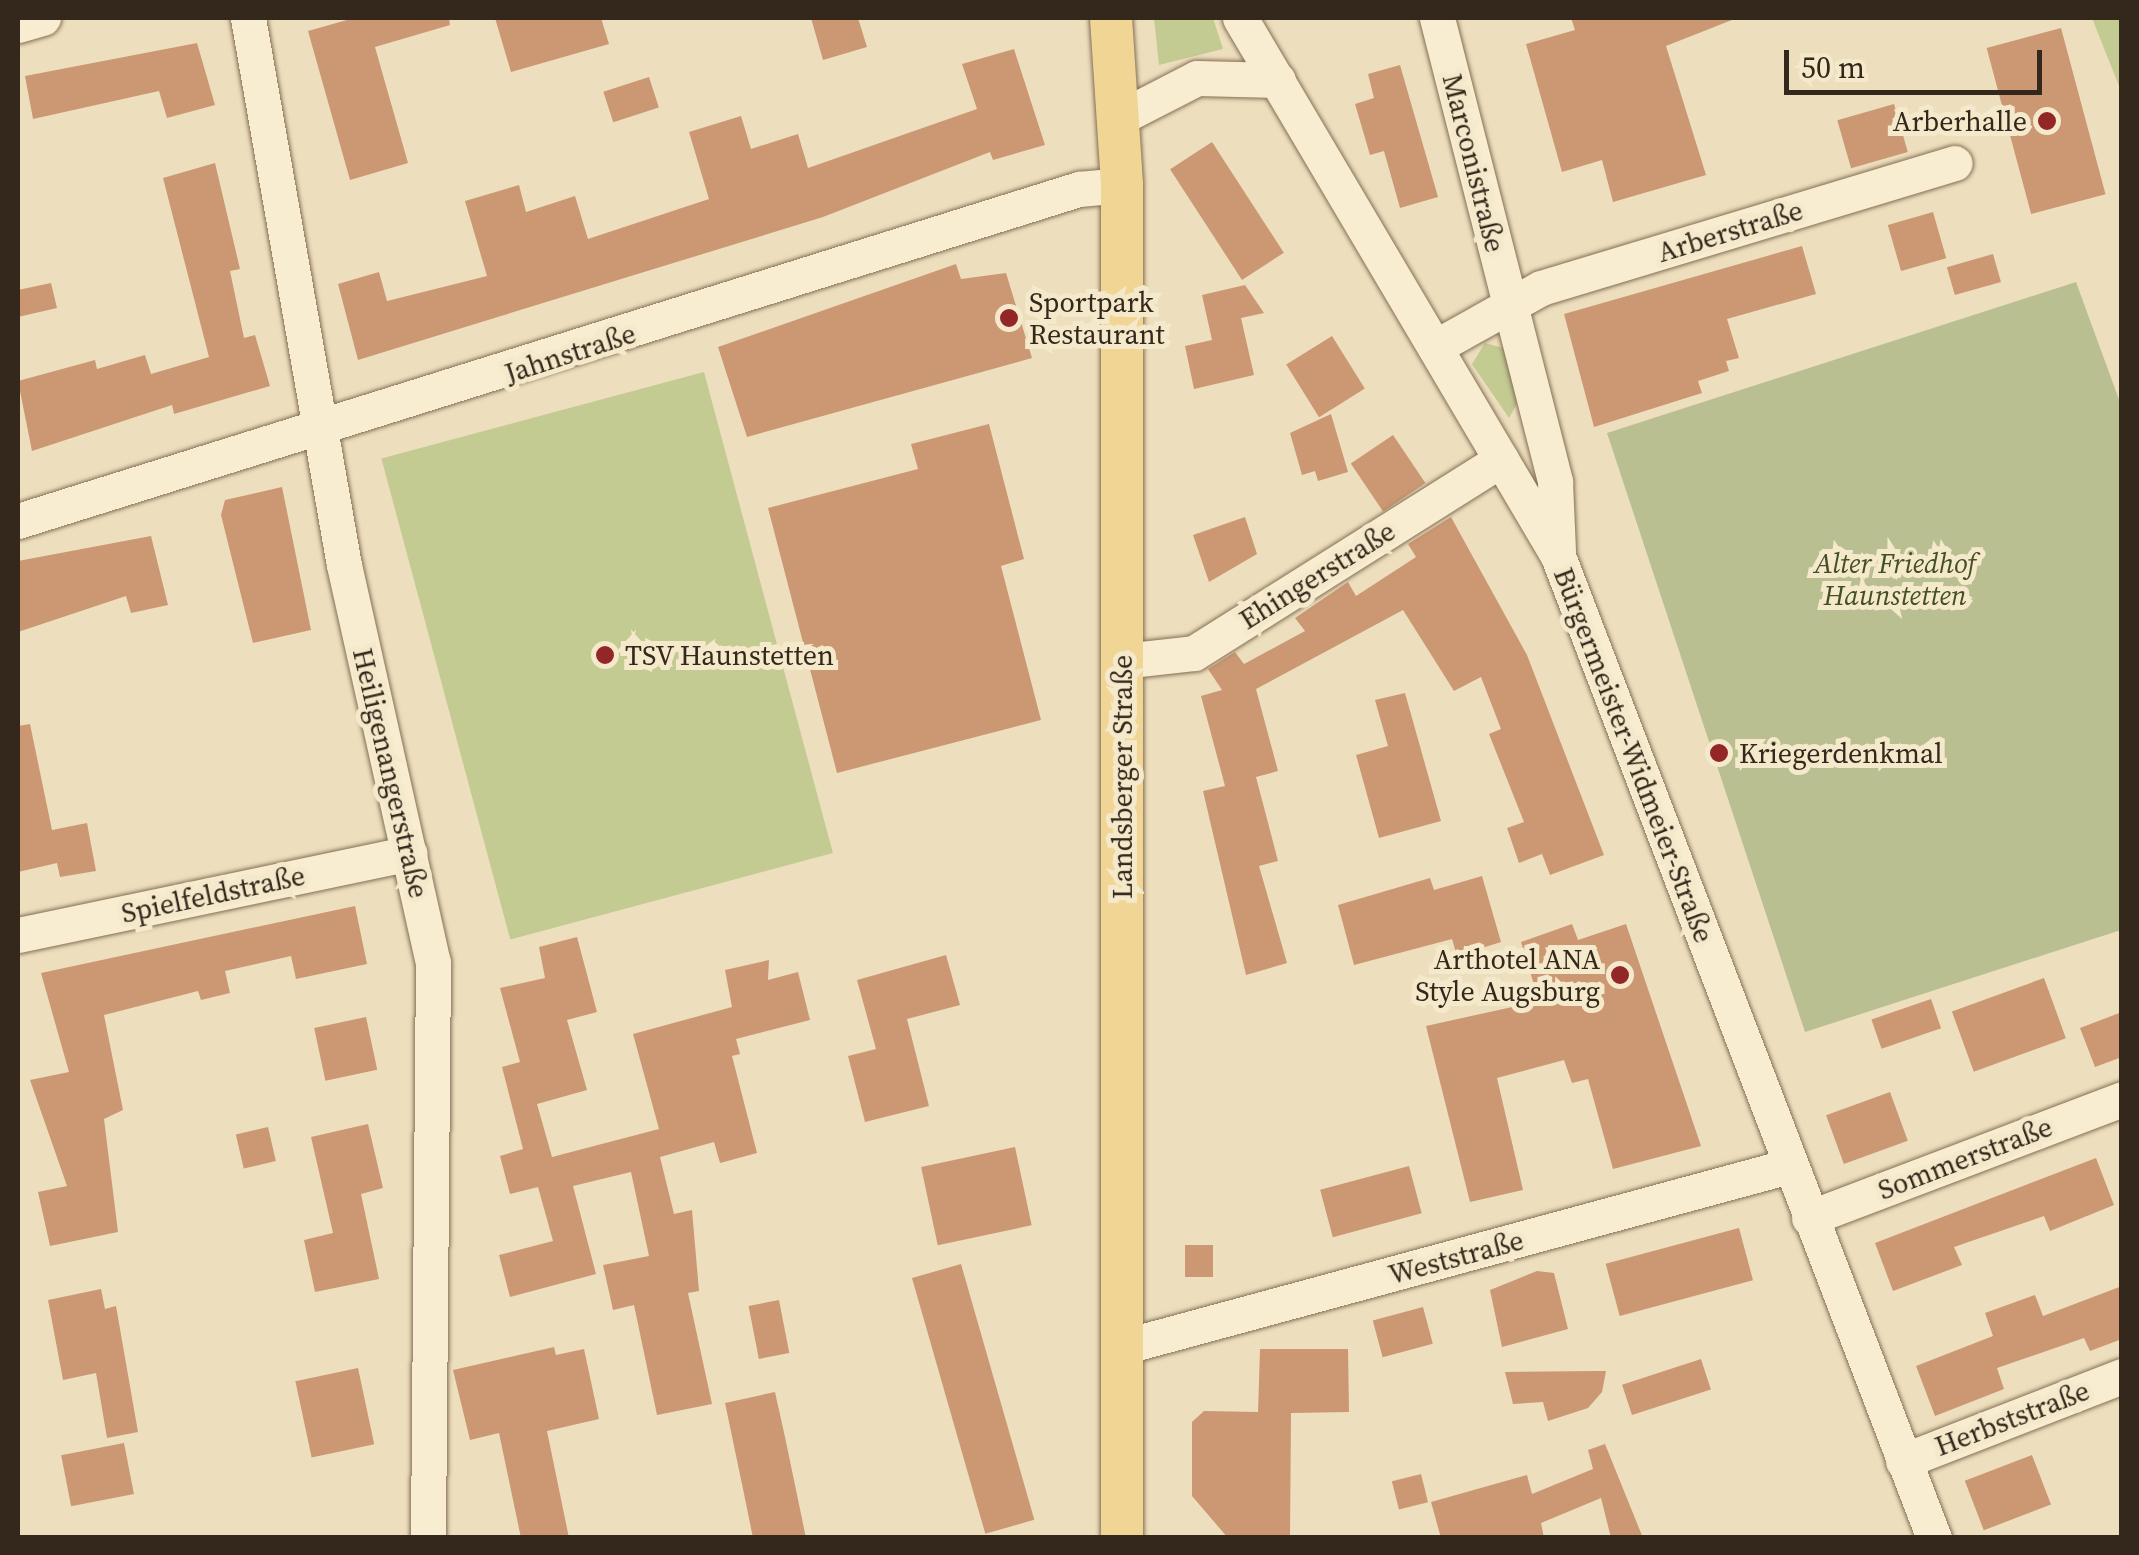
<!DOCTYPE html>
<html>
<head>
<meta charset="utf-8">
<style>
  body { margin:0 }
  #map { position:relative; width:2139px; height:1555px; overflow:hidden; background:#eddfbd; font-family:"Source Serif 4",serif }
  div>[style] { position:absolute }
  .green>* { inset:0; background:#c3ca92; transform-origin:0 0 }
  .cemetery>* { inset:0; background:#b9bf91 }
  .building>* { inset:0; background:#cb9873; transform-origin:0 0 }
  .roads { filter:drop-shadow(0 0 2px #856f56) drop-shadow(0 0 2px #856f56) }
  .minor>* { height:35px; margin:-17.5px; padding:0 17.5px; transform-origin:17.5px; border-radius:17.5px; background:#f8edd0 }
  .major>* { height:42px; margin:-21px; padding:0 21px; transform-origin:21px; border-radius:21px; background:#f1d594 }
  .dots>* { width:28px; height:28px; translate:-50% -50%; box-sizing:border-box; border:5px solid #f5e9cc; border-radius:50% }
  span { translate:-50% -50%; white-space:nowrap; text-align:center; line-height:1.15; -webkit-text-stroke:10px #f5e9cc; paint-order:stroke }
  .poi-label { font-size:28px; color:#34271b }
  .right { translate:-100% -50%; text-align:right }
  .left { translate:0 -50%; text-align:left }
  .street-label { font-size:28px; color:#34271b }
  .park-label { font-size:28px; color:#445022; font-style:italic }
  .frame { position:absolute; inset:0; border:20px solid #34271b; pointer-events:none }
  .scale { position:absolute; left:1784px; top:50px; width:258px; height:45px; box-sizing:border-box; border:5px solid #34271b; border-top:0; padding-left:12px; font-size:30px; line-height:35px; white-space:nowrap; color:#34271b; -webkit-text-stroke:8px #f5e9cc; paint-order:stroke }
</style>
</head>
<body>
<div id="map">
  <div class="green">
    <div style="clip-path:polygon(1154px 18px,1213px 18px,1223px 49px,1159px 65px)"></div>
    <div style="clip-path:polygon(2092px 18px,2121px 18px,2121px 91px)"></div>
    <div style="clip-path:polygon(1485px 343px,1503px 348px,1520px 398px,1509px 418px,1472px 364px)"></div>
    <div style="left:704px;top:372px;width:498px;height:334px;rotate:75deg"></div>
  </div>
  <div class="cemetery">
    <div style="clip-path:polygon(2076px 282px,2121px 405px,2121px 930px,1805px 1032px,1607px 433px)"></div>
  </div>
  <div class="building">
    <div style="clip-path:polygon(354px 18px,449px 18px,450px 25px,375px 47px,408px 163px,350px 180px,308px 31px)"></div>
    <div style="clip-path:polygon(495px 18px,601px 18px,609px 44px,511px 72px)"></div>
    <div style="clip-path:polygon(811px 18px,858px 18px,867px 47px,823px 60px)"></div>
    <div style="clip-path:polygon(1571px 18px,1737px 18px,1666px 46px,1706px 175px,1613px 202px,1602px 160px,1562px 172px,1526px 44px,1575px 30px)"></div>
    <div style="left:2061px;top:28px;width:172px;height:77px;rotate:75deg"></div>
    <div style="clip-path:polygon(197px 43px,215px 105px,167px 118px,159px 91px,33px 119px,25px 76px)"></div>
    <div style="clip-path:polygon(1014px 49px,1045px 145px,993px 160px,990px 152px,823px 217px,358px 360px,338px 284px,379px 272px,387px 301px,487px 276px,465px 201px,519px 185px,526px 212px,575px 196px,588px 239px,709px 199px,689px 132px,741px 116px,751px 149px,798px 134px,808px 168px,977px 109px,962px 64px)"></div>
    <div style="clip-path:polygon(1400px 65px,1438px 197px,1400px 208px,1384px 151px,1370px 155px,1355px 104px,1374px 98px,1368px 74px)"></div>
    <div style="left:649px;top:77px;width:32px;height:48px;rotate:72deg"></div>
    <div style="left:1894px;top:104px;width:50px;height:59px;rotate:74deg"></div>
    <div style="left:1212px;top:142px;width:132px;height:50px;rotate:57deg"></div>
    <div style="clip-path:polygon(215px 163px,240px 269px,230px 271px,244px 338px,255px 335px,270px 386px,174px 414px,172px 405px,32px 451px,18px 381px,95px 360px,97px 369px,145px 355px,151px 374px,209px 357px,163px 178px)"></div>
    <div style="left:1933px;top:212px;width:48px;height:47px;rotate:74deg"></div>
    <div style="clip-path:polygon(1802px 246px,1816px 294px,1727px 319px,1739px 358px,1726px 361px,1729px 371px,1698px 381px,1702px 393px,1594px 427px,1564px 314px)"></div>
    <div style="left:1993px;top:254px;width:29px;height:48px;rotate:74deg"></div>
    <div style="clip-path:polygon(956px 264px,961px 279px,1006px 273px,1032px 358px,747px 437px,718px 347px)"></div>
    <div style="clip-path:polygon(51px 283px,57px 308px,18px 317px,18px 290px)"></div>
    <div style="clip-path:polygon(1245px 285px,1264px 313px,1241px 318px,1254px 375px,1194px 389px,1185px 346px,1212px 340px,1202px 295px)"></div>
    <div style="left:1332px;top:336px;width:62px;height:54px;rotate:58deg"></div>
    <div style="clip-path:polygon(1331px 414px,1348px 472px,1318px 481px,1315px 471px,1302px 475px,1290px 433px)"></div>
    <div style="clip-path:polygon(989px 424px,1024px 559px,1001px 566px,1041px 720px,837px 773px,768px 508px,918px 469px,911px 444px)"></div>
    <div style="left:1393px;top:435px;width:58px;height:51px;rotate:56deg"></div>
    <div style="clip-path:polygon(282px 487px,311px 630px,253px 643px,221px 515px,225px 500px)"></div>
    <div style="clip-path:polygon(1245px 517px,1257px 554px,1209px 582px,1193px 535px)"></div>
    <div style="clip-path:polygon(1451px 517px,1527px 655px,1604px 855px,1550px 875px,1542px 854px,1519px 863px,1507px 828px,1524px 822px,1489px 734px,1501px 729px,1481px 677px,1454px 691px,1403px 610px,1256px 689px,1278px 771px,1256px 777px,1278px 861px,1259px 866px,1287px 963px,1246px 975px,1203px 791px,1225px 786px,1201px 696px,1222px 690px,1208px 669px,1235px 652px,1244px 664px,1305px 631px,1295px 618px,1348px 582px,1356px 596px,1416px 557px,1408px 544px)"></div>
    <div style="clip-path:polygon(151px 536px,168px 605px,131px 613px,126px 596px,18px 632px,18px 561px)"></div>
    <div style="clip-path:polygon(1405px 693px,1441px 821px,1379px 838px,1356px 755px,1388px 746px,1375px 700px)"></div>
    <div style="clip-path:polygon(30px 724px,52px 830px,87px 823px,96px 871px,60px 877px,57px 863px,18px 872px,18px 726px)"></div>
    <div style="clip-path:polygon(1482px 876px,1501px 942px,1457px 956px,1452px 939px,1354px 965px,1338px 905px,1430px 878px,1434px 890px)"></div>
    <div style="clip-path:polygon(355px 906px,367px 964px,296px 979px,291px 956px,225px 971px,230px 993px,201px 1000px,198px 991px,104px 1015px,123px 1110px,104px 1119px,118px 1232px,50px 1246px,38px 1192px,67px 1186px,30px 1080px,69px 1072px,41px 973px)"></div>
    <div style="clip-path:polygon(1572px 924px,1578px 940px,1626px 924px,1701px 1146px,1613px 1169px,1588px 1079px,1572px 1083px,1564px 1060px,1497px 1078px,1523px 1190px,1470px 1202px,1426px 1026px,1539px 1001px,1521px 942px)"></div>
    <div style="clip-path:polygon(577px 937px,597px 1012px,567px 1020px,587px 1090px,537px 1104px,552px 1157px,659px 1129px,633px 1034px,732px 1007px,725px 970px,769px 960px,768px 980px,798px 972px,810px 1020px,736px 1039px,740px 1054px,732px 1056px,757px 1153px,720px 1163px,714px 1142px,660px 1157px,674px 1214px,692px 1210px,699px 1291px,688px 1293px,712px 1404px,657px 1415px,634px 1305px,613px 1310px,603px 1265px,649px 1256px,631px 1172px,573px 1186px,596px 1274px,510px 1297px,499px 1255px,553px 1241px,538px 1187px,510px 1194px,500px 1156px,523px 1149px,502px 1067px,520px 1062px,500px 988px,545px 978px,539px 947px)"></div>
    <div style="clip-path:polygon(946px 955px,960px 1005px,907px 1019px,929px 1106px,865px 1122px,848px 1056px,876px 1049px,857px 980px)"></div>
    <div style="left:2044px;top:978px;width:64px;height:98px;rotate:70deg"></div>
    <div style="left:1931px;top:999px;width:31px;height:63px;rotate:71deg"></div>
    <div style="clip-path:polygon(2122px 1012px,2122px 1057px,2095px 1067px,2080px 1028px)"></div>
    <div style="left:366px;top:1017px;width:54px;height:53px;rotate:78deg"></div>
    <div style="left:1890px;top:1092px;width:52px;height:68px;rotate:70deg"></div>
    <div style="clip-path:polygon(368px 1124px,383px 1188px,361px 1194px,379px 1279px,315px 1292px,304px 1240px,333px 1233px,311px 1137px)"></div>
    <div style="left:268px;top:1127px;width:35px;height:33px;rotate:77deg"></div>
    <div style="left:1015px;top:1147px;width:80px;height:96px;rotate:78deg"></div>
    <div style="clip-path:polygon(2096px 1158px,2114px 1205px,2050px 1231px,2044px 1216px,1954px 1247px,1962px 1265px,1893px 1291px,1875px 1243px)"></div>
    <div style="left:1409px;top:1166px;width:49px;height:92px;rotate:75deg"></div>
    <div style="left:1739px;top:1228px;width:54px;height:138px;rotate:75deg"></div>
    <div style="left:1185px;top:1245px;width:28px;height:32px"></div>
    <div style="left:961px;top:1264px;width:266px;height:51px;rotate:74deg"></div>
    <div style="clip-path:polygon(1537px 1271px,1554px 1273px,1568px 1329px,1502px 1347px,1490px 1290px)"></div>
    <div style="clip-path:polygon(2122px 1286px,2122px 1339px,2090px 1351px,2084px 1338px,1997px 1368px,2004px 1389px,1935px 1416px,1916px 1366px,1993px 1336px,1985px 1313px,2035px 1295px,2043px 1316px)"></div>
    <div style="clip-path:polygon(101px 1289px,105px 1309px,116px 1306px,138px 1432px,107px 1438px,96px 1373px,63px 1380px,48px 1300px)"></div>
    <div style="left:779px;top:1300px;width:54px;height:31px;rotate:79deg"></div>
    <div style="left:1423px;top:1307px;width:38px;height:52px;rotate:75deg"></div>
    <div style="clip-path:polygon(554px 1347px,556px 1355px,584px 1349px,599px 1419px,547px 1431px,569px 1538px,521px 1538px,499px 1433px,470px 1440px,453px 1370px)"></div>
    <div style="clip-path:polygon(1260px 1349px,1348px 1349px,1349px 1412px,1291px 1413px,1290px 1538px,1228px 1538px,1192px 1496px,1192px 1422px,1204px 1411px,1258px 1412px)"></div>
    <div style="left:1701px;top:1359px;width:32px;height:83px;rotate:72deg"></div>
    <div style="left:358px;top:1368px;width:78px;height:64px;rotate:78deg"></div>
    <div style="clip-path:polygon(1597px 1371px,1606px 1371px,1602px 1392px,1588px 1408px,1548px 1421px,1543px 1402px,1513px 1404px,1505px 1372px)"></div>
    <div style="clip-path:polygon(775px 1392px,785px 1437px,806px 1538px,753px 1538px,743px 1489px,725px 1403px)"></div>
    <div style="left:124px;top:1443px;width:52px;height:64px;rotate:79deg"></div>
    <div style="clip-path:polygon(1605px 1444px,1643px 1538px,1611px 1538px,1601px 1498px,1541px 1523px,1544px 1538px,1441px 1538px,1431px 1502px,1527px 1475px,1532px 1494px,1593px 1469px,1588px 1450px)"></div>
    <div style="left:2032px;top:1455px;width:53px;height:72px;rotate:69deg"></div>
    <div style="left:1421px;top:1474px;width:29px;height:30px;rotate:76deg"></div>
  </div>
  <div class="roads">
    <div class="minor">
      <div style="left:248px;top:18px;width:555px;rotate:80.05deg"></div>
      <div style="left:344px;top:565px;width:407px;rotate:77.4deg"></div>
      <div style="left:433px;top:962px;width:576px;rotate:90.5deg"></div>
      <div style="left:1240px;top:18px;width:625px;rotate:59.41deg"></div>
      <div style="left:1558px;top:556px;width:1052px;rotate:69.05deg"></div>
      <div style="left:1437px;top:18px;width:479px;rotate:75.7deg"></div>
      <div style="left:1555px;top:482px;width:68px;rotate:87.5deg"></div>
      <div style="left:18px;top:25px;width:26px;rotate:-16deg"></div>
      <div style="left:1121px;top:117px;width:85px;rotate:-27.2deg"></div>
      <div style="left:1197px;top:78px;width:81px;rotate:1.4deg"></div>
      <div style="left:1435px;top:347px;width:121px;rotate:-29.1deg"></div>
      <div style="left:1541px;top:288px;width:432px;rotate:-16.8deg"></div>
      <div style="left:18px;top:521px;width:1112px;rotate:-17.38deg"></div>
      <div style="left:1079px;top:189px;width:43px;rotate:-5.3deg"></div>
      <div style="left:1123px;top:661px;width:71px;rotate:-6.4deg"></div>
      <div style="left:1194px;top:653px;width:363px;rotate:-32.2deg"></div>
      <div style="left:18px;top:935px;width:400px;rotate:-11.8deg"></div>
      <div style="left:1809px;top:1218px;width:335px;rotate:-20.8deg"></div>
      <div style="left:1122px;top:1347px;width:691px;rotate:-15.18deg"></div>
      <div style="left:1903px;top:1461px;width:235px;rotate:-21.2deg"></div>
    </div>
    <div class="major">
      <div style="left:1111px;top:18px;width:167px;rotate:86.2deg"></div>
      <div style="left:1122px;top:185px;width:1353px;rotate:90deg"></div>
    </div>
  </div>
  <div class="dots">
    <div style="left:2047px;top:121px;background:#932727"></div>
    <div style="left:1009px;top:318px;background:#932727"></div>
    <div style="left:605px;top:655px;background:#932727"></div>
    <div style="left:1719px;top:753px;background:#932727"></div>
    <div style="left:1620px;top:975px;background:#932727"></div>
  </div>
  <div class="poi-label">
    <span class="right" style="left:2027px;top:121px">Arberhalle</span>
    <span class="left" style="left:1029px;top:318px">Sportpark<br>Restaurant</span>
    <span class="left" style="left:625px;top:655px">TSV Haunstetten</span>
    <span class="left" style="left:1739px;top:753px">Kriegerdenkmal</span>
    <span class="right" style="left:1600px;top:975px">Arthotel ANA<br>Style Augsburg</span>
  </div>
  <div class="street-label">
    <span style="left:1474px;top:163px;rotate:76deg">Marconistraße</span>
    <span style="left:1730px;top:231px;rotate:-17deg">Arberstraße</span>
    <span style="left:570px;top:353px;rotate:-18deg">Jahnstraße</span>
    <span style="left:1317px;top:575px;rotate:-32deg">Ehingerstraße</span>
    <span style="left:1634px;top:755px;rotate:69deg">Bürgermeister-Widmeier-Straße</span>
    <span style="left:391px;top:773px;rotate:77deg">Heiligenangerstraße</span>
    <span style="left:1122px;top:777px;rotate:-90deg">Landsberger Straße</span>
    <span style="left:213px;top:894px;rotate:-12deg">Spielfeldstraße</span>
    <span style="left:1965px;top:1158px;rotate:-21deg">Sommerstraße</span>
    <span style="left:1456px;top:1257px;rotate:-15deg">Weststraße</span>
    <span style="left:2012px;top:1418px;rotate:-21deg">Herbststraße</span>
  </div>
  <div class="park-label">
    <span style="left:1895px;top:579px">Alter Friedhof<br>Haunstetten</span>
  </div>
  <div class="frame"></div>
  <div class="scale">50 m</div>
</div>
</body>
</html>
